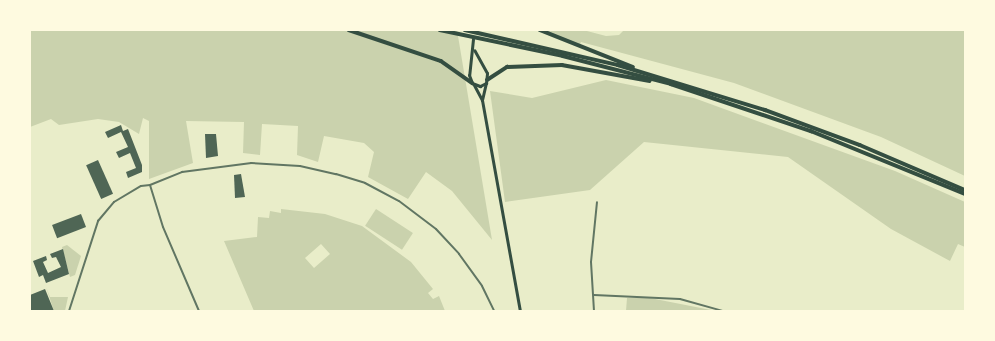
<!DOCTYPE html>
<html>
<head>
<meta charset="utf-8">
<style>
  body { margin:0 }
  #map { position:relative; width:995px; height:341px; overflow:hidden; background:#e9edc9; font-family:"Fira Sans Condensed",sans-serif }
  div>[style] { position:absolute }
  .green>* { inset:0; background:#cad2ad; transform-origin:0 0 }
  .building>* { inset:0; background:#4f6655; transform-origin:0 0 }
  .minor>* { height:2px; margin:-1px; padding:0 1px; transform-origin:1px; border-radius:1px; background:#617663 }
  .secondary>* { height:3px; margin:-1.5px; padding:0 1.5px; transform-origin:1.5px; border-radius:1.5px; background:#344e41 }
  .trunk>* { height:3.5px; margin:-1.75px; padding:0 1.75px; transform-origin:1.75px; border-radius:1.75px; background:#344e41 }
  span { translate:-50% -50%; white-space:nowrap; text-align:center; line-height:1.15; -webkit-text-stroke:4px #fefae0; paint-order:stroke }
  .frame { position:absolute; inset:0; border:31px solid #fefae0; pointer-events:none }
</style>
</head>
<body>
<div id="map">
  <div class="green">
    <div style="clip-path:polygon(30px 30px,457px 30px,492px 240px,452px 191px,426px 172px,408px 199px,368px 177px,374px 152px,364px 143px,324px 136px,318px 162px,297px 155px,298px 126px,262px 124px,260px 155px,243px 153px,244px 122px,186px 121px,193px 163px,149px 179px,149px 121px,143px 118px,139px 134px,119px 122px,98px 119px,59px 125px,51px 119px,30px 127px)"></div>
    <div style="clip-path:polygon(540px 30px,583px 30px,606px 36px,619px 35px,624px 30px,965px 30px,965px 176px,881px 137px,734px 83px,581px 42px,579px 47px)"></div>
    <div style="clip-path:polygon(606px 80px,694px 98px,895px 171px,965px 202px,965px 247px,958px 244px,950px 261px,891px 229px,788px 157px,644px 142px,590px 190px,505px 202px,490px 91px,532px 98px)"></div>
    <div style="clip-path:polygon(evenodd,281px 209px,325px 214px,362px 226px,411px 262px,433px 289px,428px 293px,433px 299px,439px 296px,445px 311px,254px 311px,224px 241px,257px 237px,258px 217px,269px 218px,270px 211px,281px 213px,281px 209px,321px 244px,330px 254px,314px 268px,305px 258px,321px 244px)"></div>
    <div style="left:376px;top:209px;width:44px;height:20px;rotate:33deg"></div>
    <div style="clip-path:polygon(67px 245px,81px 256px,75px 275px,70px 277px,62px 247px)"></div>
    <div style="clip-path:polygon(46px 287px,50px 297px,68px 297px,65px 311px,54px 311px)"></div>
    <div style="clip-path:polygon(627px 298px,650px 298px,711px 310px,626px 311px)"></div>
  </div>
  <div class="building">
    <div style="clip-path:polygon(121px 125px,123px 131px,128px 129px,142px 165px,142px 172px,128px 178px,126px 172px,136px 168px,130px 153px,119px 158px,116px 152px,128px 147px,121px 132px,108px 138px,105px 132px)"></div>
    <div style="clip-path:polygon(205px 134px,216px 134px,218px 156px,206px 158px)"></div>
    <div style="left:98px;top:160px;width:37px;height:13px;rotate:66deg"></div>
    <div style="clip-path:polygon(241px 174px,245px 197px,235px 198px,234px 175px)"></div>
    <div style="left:81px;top:214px;width:14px;height:31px;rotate:69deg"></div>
    <div style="clip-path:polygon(63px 249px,69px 274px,46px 283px,43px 275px,39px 277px,33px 261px,46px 256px,47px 260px,43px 262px,48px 273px,61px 267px,56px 257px,52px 258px,50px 254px)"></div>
    <div style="clip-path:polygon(45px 289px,54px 311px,30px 311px,30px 295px)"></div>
  </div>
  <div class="minor">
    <div style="left:594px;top:295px;width:86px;rotate:2.7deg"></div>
    <div style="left:680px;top:299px;width:45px;rotate:15.6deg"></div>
    <div style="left:69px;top:311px;width:95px;rotate:-72.1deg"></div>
    <div style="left:98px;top:221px;width:25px;rotate:-50deg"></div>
    <div style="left:114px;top:202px;width:31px;rotate:-31deg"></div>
    <div style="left:141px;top:186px;width:9px;rotate:-6deg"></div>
    <div style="left:199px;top:311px;width:91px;rotate:-113.2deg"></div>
    <div style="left:163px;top:227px;width:44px;rotate:-107.2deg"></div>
    <div style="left:150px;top:185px;width:35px;rotate:-22deg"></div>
    <div style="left:182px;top:172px;width:70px;rotate:-7.4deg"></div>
    <div style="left:251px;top:163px;width:49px;rotate:3.5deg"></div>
    <div style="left:300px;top:166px;width:37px;rotate:13deg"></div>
    <div style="left:336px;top:174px;width:30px;rotate:17deg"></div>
    <div style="left:365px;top:183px;width:38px;rotate:28deg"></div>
    <div style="left:399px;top:201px;width:46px;rotate:37.1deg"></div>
    <div style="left:436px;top:229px;width:34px;rotate:47deg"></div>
    <div style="left:459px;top:254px;width:39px;rotate:54deg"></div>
    <div style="left:482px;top:286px;width:28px;rotate:64deg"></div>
    <div style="left:594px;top:311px;width:49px;rotate:-93.5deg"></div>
    <div style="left:591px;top:262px;width:60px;rotate:-84.3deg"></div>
  </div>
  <div class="secondary">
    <div style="left:473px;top:39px;width:36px;rotate:96deg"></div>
    <div style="left:469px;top:75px;width:9px;rotate:69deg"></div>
    <div style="left:472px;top:83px;width:9px;rotate:21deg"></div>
    <div style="left:480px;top:86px;width:7px;rotate:-27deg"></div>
    <div style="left:486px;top:83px;width:10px;rotate:-84deg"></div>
    <div style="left:487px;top:73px;width:26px;rotate:-119deg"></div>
    <div style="left:474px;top:85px;width:17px;rotate:62deg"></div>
    <div style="left:482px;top:100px;width:214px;rotate:79.8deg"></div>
    <div style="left:482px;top:100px;width:17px;rotate:-77deg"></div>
  </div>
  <div class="trunk">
    <div style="left:349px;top:30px;width:97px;rotate:18.6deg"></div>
    <div style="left:441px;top:61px;width:38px;rotate:35deg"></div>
    <div style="left:440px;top:30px;width:126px;rotate:11.9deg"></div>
    <div style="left:563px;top:56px;width:112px;rotate:14.5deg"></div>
    <div style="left:671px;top:84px;width:148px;rotate:18.6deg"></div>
    <div style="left:811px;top:131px;width:166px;rotate:22.2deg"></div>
    <div style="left:465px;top:30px;width:157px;rotate:12.9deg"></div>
    <div style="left:618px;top:65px;width:154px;rotate:17deg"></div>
    <div style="left:765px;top:110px;width:101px;rotate:20.2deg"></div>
    <div style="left:860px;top:145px;width:114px;rotate:23.2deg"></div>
    <div style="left:540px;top:30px;width:100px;rotate:21.7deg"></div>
    <div style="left:487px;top:80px;width:24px;rotate:-33deg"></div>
    <div style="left:507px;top:67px;width:55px;rotate:-2.1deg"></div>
    <div style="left:562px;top:65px;width:89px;rotate:10.3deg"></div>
  </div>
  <div class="frame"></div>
</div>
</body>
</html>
